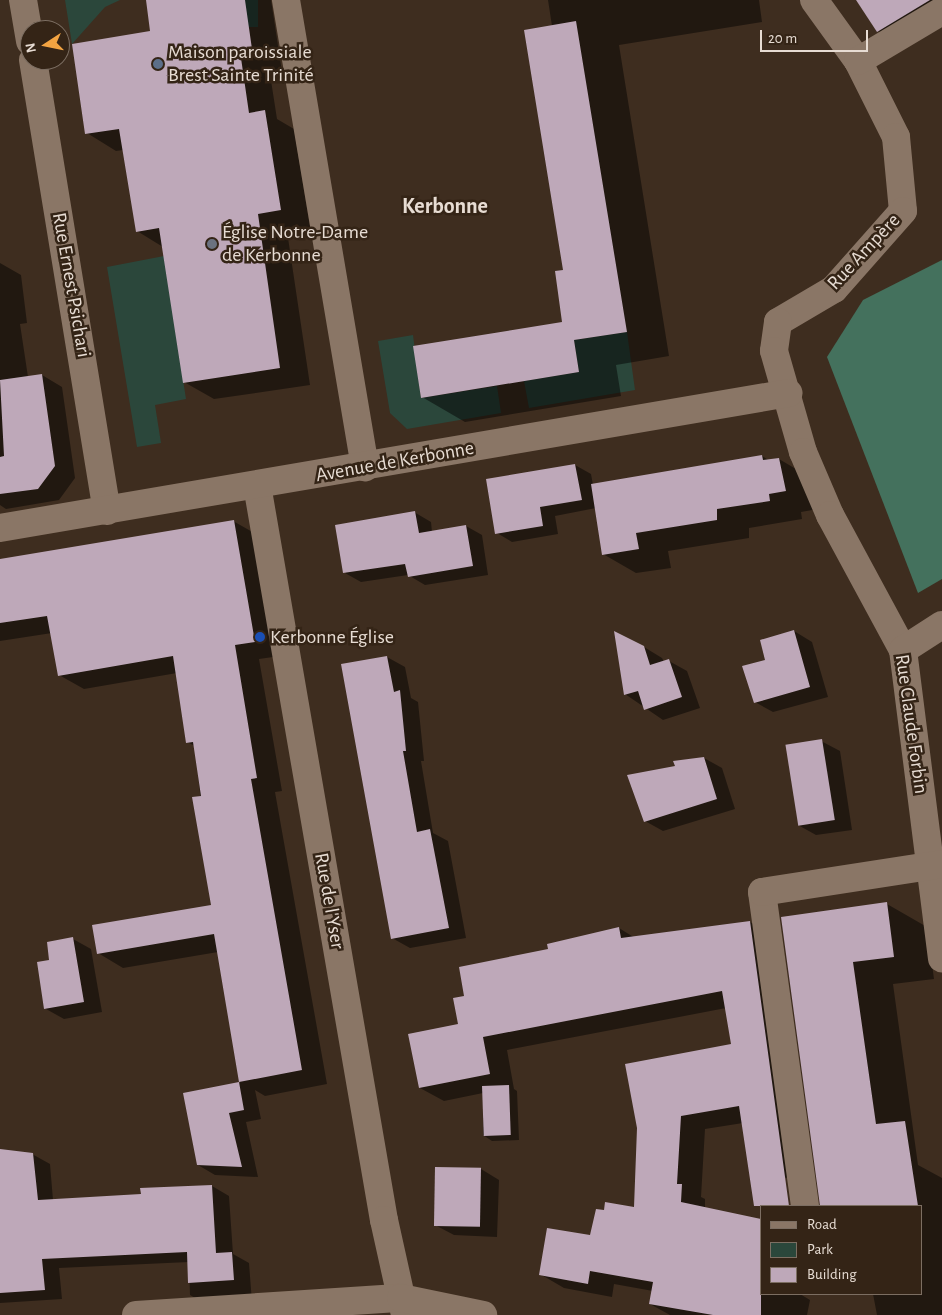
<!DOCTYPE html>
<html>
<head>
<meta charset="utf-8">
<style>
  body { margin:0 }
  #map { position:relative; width:942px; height:1315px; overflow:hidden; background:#3e2d1f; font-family:"Alegreya Sans",sans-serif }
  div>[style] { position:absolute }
  .green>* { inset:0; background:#2b473b; transform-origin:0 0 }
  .forest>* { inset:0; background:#44715d }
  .shadow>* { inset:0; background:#0007 }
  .building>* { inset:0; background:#bea8b9; transform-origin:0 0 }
  .minor>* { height:28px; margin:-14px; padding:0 14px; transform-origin:14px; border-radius:14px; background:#8a7666 }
  .dots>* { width:14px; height:14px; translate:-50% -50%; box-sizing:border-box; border:2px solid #342416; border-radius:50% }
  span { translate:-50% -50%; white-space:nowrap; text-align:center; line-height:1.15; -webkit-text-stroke:5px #342416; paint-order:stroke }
  .poi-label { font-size:20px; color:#e7dcd3 }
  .left { translate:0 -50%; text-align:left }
  .street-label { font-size:20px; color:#e7dcd3 }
  .quarter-label { font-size:22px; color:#e7dcd3; font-weight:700 }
  .legend { position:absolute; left:760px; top:1205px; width:162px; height:90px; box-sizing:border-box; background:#342416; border:1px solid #7c6e62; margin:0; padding:6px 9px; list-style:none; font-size:15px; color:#e7dcd3 }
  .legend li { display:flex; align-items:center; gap:10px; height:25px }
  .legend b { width:25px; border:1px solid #7c6e62 }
  .north { position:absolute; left:20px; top:20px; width:50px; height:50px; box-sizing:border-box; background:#342416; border:1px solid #7c6e62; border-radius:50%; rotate:259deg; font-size:14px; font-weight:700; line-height:20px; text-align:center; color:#e7dcd3 }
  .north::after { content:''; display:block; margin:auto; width:18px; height:22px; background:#f3a442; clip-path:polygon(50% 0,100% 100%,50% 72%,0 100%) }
  .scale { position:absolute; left:760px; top:30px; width:108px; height:22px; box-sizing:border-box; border:2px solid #e7dcd3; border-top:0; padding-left:6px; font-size:15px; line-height:18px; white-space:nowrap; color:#e7dcd3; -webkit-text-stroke:4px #342416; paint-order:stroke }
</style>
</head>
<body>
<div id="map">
  <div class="green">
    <div style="clip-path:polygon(65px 0,120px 0,105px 7px,72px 44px)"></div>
    <div style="left:245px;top:0;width:13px;height:27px"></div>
    <div style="clip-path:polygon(164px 256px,186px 399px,155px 405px,161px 443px,137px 447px,107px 267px)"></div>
    <div style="clip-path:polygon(627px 332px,635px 390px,529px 408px,524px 381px,579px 372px,574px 340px)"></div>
    <div style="clip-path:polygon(413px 335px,421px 398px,497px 386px,501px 413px,407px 429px,390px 413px,378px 341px)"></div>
  </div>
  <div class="forest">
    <div style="clip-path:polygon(942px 260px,942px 579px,918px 593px,827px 357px,863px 300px)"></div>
  </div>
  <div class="shadow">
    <div style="clip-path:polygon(147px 0,271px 0,282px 72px,270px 74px,277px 119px,294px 129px,310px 227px,287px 231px,310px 385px,214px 399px,184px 382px,163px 247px,137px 231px,123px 150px,116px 151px,87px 133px,152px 32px)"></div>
    <div style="clip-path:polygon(548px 0,759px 0,762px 22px,619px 45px,669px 356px,616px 365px,621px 396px,465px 422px,422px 397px,564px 323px,565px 271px,552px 26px)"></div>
    <div style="clip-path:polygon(857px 0,942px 0,903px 45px,878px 31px)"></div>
    <div style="clip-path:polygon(0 263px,21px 275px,27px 323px,20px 324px,28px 377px,42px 375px,62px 387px,75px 478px,59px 500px,6px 509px,0 505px)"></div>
    <div style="clip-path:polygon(762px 456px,770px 461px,779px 459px,811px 478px,818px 509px,801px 512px,802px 519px,749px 528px,749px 538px,668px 551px,671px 568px,636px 573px,603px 554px,596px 508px,555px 516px,558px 534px,512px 542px,497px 533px,575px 465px,591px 474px,593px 485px)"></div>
    <div style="clip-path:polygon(414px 512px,431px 522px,432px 532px,466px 526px,482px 535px,488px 575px,425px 585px,408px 575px,361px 582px,345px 573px)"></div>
    <div style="clip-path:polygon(233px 521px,258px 535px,280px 656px,259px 659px,282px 791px,275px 792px,327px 1084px,265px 1096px,255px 1090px,261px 1119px,246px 1122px,258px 1177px,215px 1175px,198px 1165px,184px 1094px,240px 1083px,218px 952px,123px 968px,98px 953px,212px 906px,195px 746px,187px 742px,177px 673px,84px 689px,59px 675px,52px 633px,0 641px,0 560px)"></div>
    <div style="clip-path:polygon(794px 631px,812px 642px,828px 697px,773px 712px,755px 702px,767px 661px)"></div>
    <div style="clip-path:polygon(644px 647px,662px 658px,664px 662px,669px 661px,687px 671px,700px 708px,663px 720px,625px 694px)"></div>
    <div style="clip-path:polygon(387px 657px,405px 667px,411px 698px,418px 702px,424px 761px,421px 761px,433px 833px,448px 841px,466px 938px,410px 948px,392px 938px)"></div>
    <div style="clip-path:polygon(821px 741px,840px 751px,852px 830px,816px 835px,798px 825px)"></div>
    <div style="clip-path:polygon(704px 758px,722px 768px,735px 809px,663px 831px,645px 821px,677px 767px)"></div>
    <div style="clip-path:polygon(887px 904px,927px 927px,934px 979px,893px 984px,918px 1165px,942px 1178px,942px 1315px,877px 1315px,873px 1294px,921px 1294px,921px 1206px,858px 1206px,783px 918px)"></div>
    <div style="clip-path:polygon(750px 922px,774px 936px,806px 1174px,773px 1180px,743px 1123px,705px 1129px,701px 1197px,705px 1199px,705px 1208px,761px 1294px,800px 1294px,810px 1300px,807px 1315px,670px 1315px,650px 1304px,653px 1291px,614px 1284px,612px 1297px,564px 1288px,540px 1274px,591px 1236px,635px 1209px,639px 1128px,733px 1045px,726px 1008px,507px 1050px,514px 1089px,517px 1091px,519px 1140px,492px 1141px,483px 1135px,483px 1093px,444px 1101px,420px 1088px,459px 1025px,466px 997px,549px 950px,619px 928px,635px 938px)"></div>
    <div style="clip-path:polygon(73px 939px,91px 949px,102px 1012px,64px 1019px,46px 1009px,51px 961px)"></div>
    <div style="clip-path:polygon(0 1151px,32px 1154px,50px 1164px,53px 1200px,142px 1195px,212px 1186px,229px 1196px,233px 1254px,249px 1263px,252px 1302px,207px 1305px,190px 1295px,189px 1262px,59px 1268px,62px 1299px,0 1303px)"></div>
    <div style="clip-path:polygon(481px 1169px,499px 1180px,497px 1237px,454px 1235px,435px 1225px)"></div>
  </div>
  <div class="building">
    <div style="clip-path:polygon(146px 0,245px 0,253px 56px,241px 58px,249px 113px,265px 110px,281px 210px,258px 214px,280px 368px,183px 383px,159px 228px,136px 232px,119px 129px,85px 134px,72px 44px,150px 31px)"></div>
    <div style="clip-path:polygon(856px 0,930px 0,877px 32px)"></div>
    <div style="clip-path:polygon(576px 21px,627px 332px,574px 340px,579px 372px,421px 398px,413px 346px,562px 322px,555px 271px,563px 270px,524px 30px)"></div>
    <div style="clip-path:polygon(42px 374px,55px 466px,38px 489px,0 494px,0 457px,4px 456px,0 380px)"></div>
    <div style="clip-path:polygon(762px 455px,763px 460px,779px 458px,786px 491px,769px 494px,770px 501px,717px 509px,717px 520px,636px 533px,639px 549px,602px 555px,591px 484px)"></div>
    <div style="clip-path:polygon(575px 464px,582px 500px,540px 507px,543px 526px,495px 534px,486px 479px)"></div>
    <div style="clip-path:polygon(415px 511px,419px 533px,466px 525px,473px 566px,408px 577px,405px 564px,343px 573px,335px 525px)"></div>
    <div style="clip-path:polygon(234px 520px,255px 642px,235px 645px,257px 778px,251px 779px,302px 1070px,239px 1082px,214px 934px,97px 954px,92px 925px,211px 905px,192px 797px,201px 796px,193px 742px,186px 743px,173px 656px,58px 676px,47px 616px,0 623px,0 559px)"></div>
    <div style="clip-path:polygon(794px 630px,810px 687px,754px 703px,742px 666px,765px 660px,760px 640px)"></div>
    <div style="clip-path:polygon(614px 631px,644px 646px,650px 665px,669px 659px,682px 697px,644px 710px,638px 691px,624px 695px)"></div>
    <div style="clip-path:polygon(387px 656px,394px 692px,400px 690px,406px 751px,403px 751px,417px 832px,430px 829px,449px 928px,391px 939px,341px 664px)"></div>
    <div style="left:822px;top:739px;width:82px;height:37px;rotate:81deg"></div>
    <div style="clip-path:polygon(704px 757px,717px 799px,644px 822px,627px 775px,675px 766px,673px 761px)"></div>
    <div style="clip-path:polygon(887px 902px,894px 957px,853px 962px,876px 1124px,905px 1121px,918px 1206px,820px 1206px,781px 917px)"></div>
    <div style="clip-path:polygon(750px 921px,789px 1206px,754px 1206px,739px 1106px,681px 1116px,677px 1184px,682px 1184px,681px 1202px,761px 1219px,761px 1315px,713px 1315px,649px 1304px,653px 1282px,590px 1271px,588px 1284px,539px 1275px,547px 1228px,590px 1235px,596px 1209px,604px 1210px,605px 1202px,634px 1207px,637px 1128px,625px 1064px,731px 1044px,722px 991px,483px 1037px,490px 1074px,419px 1088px,408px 1034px,458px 1024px,453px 998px,464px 996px,459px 967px,548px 949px,547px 944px,619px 927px,621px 938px)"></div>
    <div style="clip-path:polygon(73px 937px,84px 1002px,44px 1009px,37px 962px,49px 960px,47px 942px)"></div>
    <div style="clip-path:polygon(239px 1082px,244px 1110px,229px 1113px,242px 1167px,197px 1165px,183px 1093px)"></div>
    <div style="left:509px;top:1085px;width:50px;height:27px;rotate:88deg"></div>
    <div style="clip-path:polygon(0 1149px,33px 1153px,38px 1200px,141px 1194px,140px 1188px,212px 1185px,216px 1253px,232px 1252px,234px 1280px,188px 1283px,187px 1252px,42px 1259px,45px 1290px,0 1293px)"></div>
    <div style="left:435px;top:1167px;width:46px;height:59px;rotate:1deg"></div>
  </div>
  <div class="minor">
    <div style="left:23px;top:0;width:42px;rotate:80.3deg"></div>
    <div style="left:286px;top:0;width:474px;rotate:80.4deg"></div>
    <div style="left:814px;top:0;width:75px;rotate:54.2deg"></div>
    <div style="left:858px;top:61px;width:85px;rotate:63.4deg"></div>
    <div style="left:896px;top:137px;width:74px;rotate:84.6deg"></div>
    <div style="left:903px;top:211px;width:104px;rotate:131.5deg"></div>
    <div style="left:834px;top:289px;width:65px;rotate:149.5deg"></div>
    <div style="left:778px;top:322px;width:29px;rotate:98deg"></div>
    <div style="left:774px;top:351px;width:105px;rotate:74deg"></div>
    <div style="left:803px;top:452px;width:69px;rotate:66.8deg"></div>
    <div style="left:830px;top:515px;width:153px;rotate:61.6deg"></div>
    <div style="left:903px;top:650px;width:311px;rotate:82.8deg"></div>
    <div style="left:33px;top:60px;width:457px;rotate:80.7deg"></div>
    <div style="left:858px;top:61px;width:98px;rotate:-30.8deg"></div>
    <div style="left:257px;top:485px;width:746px;rotate:80.2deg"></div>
    <div style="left:384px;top:1220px;width:97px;rotate:77.5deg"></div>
    <div style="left:0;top:528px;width:800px;rotate:-9.71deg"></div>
    <div style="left:903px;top:650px;width:46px;rotate:-32.7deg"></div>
    <div style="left:805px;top:1206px;width:317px;rotate:-97.8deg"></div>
    <div style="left:762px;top:892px;width:182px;rotate:-8.8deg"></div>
    <div style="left:136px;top:1315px;width:266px;rotate:-3.7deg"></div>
    <div style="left:401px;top:1298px;width:84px;rotate:11.7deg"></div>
  </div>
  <div class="dots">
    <div style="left:158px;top:64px;background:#5c6f8a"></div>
    <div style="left:212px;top:244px;background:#6b7280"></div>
    <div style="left:260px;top:637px;background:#1a4fb4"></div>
  </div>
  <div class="poi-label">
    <span class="left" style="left:168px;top:64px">Maison paroissiale<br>Brest Sainte Trinité</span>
    <span class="left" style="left:222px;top:244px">Église Notre-Dame<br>de Kerbonne</span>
    <span class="left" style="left:270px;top:637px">Kerbonne Église</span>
  </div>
  <div class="street-label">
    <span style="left:864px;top:252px;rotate:-47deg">Rue Ampère</span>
    <span style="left:71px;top:285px;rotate:80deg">Rue Ernest Psichari</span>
    <span style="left:395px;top:462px;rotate:-10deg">Avenue de Kerbonne</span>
    <span style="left:911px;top:724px;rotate:82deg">Rue Claude Forbin</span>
    <span style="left:329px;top:901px;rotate:80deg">Rue de l'Yser</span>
  </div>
  <div class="quarter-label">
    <span style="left:445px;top:207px">Kerbonne</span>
  </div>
  <ul class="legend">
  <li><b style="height:6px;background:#8a7666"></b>Road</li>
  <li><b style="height:14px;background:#2b473b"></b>Park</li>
  <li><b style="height:14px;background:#bea8b9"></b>Building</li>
  </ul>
  <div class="north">N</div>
  <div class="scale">20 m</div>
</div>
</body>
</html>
